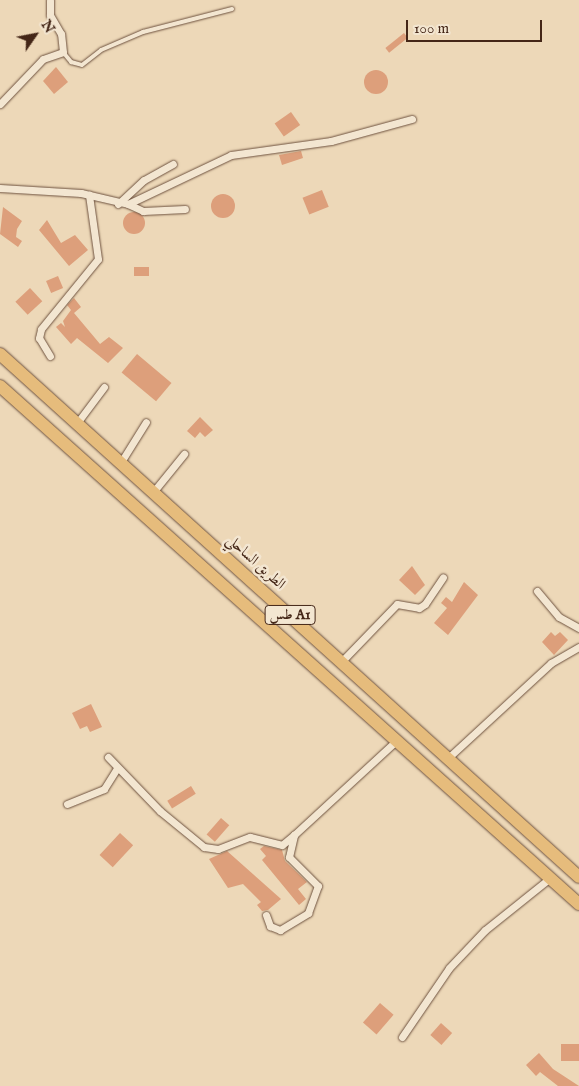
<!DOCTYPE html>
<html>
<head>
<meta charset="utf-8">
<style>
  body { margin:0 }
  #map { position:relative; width:579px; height:1086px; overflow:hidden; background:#edd8b8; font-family:"IM FELL English",Amiri,serif }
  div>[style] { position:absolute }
  .building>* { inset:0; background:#dd9f7b; transform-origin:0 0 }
  .round { border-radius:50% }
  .roads { filter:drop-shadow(0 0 1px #6e523f) drop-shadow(0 0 1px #6e523f) }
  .service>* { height:4px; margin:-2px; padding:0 2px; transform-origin:2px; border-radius:2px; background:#f3e6d1 }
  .minor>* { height:7px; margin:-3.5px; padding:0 3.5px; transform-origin:3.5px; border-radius:3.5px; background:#f3e6d1 }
  .trunk>* { height:12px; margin:-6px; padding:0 6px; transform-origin:6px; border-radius:6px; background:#e6bc7c }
  span { translate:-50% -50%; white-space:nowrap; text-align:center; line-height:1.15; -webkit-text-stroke:5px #f3e6d1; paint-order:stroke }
  .shield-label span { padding:1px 4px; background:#f3e6d1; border:1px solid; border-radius:4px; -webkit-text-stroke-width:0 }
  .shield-label { font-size:14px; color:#442617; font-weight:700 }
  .street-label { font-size:15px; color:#442617 }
  .north { position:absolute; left:10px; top:10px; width:50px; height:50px; -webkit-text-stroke:4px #f3e6d1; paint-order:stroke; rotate:57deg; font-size:14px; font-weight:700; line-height:20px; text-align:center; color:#442617 }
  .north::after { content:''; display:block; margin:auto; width:18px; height:22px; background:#442617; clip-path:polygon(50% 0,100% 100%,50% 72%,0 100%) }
  .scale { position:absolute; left:406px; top:20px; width:136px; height:22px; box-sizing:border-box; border:2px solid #442617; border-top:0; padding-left:6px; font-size:15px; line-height:18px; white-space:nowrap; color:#442617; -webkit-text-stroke:4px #f3e6d1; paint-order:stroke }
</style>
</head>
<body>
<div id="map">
  <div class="building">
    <div style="left:404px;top:33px;width:6px;height:24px;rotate:51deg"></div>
    <div style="clip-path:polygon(56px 67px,68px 82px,54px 94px,43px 81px)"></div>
    <div class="round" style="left:364px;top:70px;width:24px;height:24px"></div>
    <div style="left:291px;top:112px;width:16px;height:20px;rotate:55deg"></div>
    <div style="clip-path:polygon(301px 151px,303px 158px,282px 165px,279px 155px)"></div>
    <div style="left:322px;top:190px;width:18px;height:21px;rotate:68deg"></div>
    <div class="round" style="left:211px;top:194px;width:24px;height:24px"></div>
    <div style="clip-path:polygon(3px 207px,22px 221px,17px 229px,16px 237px,22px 241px,18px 247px,0 234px)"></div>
    <div class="round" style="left:123px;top:212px;width:22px;height:22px"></div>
    <div style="clip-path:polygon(47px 220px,61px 243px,75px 235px,88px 250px,69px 266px,39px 230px)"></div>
    <div style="left:134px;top:267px;width:15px;height:9px"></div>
    <div style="left:58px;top:276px;width:13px;height:13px;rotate:67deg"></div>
    <div style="left:30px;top:288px;width:18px;height:20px;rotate:47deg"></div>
    <div style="clip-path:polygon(74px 298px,81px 307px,74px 313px,100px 344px,109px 337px,123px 348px,108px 363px,77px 338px,71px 344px,56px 327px,61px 323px,65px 327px,63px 321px,71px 310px,67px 305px)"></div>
    <div style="left:137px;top:354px;width:45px;height:24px;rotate:40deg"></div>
    <div style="clip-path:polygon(200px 417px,213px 430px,205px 437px,200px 432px,195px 438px,187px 431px)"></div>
    <div style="clip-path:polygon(412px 566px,425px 585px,415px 595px,399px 580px)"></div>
    <div style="clip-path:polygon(464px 582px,478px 595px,448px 635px,434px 623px,447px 608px,441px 603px,446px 597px,452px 602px)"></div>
    <div style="clip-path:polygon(551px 632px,555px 636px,560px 632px,568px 640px,554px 655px,542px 642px)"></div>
    <div style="clip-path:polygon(91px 704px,102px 727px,90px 732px,87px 726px,80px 729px,72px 713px)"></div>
    <div style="left:191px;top:786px;width:9px;height:28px;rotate:58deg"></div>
    <div style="left:221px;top:818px;width:11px;height:22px;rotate:41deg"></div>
    <div style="left:120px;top:833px;width:18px;height:30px;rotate:43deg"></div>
    <div style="clip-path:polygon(264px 846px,282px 850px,285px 861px,307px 882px,298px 889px,306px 899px,299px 905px,262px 860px,266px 856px,260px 849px)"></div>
    <div style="clip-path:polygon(227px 851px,281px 899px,268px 910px,262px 911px,257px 905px,261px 902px,243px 884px,228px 888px,209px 859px)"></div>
    <div style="left:380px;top:1003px;width:18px;height:26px;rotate:41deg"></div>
    <div style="left:441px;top:1023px;width:15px;height:16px;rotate:42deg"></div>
    <div style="left:579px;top:1044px;width:17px;height:18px;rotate:90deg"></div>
    <div style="clip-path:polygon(539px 1053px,553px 1069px,579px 1086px,558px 1086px,540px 1072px,536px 1076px,526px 1065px)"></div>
  </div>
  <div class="roads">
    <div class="service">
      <div style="left:63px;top:52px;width:13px;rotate:51deg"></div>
      <div style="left:71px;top:62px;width:11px;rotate:15deg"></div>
      <div style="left:82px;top:65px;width:24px;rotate:-38deg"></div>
      <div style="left:101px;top:50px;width:46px;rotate:-23.2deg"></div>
      <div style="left:143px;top:32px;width:92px;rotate:-14.5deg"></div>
    </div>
    <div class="minor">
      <div style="left:0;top:104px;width:62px;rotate:-46.3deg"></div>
      <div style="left:43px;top:59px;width:21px;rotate:-19deg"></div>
      <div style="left:63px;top:52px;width:18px;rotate:-96deg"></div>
      <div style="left:61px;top:34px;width:22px;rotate:-120deg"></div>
      <div style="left:50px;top:15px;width:15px;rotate:-90deg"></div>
      <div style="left:0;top:188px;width:81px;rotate:3.5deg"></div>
      <div style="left:81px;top:193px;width:48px;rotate:13.2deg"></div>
      <div style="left:128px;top:204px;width:114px;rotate:-25.4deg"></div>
      <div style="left:231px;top:155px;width:101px;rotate:-8deg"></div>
      <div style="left:331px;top:141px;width:84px;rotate:-15.2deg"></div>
      <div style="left:118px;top:204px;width:35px;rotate:-43deg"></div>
      <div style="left:144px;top:180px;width:33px;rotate:-29deg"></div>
      <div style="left:128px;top:204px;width:17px;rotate:25deg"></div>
      <div style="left:143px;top:211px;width:42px;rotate:-2.7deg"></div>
      <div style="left:50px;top:356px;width:21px;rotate:-121deg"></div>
      <div style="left:39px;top:338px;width:9px;rotate:-77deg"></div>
      <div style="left:41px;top:329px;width:90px;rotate:-50.8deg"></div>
      <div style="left:98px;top:259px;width:65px;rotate:-98deg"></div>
      <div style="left:77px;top:423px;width:45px;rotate:-53.1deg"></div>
      <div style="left:121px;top:462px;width:47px;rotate:-58deg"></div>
      <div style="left:154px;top:491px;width:48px;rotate:-51deg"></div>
      <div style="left:537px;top:591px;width:34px;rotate:50deg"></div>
      <div style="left:559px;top:617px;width:23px;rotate:29deg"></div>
      <div style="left:342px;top:661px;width:79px;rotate:-46deg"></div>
      <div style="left:397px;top:604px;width:22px;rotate:10deg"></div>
      <div style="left:419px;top:608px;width:7px;rotate:-34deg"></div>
      <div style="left:425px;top:604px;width:32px;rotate:-56deg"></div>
      <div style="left:108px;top:757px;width:75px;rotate:46.1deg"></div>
      <div style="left:160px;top:811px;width:57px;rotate:39.3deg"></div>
      <div style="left:204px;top:847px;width:14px;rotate:8deg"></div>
      <div style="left:218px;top:849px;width:34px;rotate:-21deg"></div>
      <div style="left:250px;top:837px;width:33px;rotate:14deg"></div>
      <div style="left:282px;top:845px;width:16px;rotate:-40deg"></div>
      <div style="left:448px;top:758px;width:140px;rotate:-42.7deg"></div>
      <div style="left:551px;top:663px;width:32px;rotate:-30deg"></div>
      <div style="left:67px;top:804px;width:40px;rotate:-22deg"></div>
      <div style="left:104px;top:789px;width:25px;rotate:-58deg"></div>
      <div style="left:266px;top:915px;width:12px;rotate:70deg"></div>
      <div style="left:270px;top:926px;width:11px;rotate:22deg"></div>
      <div style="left:280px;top:930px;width:33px;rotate:-31deg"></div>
      <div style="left:308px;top:913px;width:29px;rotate:-70deg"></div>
      <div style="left:318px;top:886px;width:41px;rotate:-135deg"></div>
      <div style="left:289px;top:857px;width:23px;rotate:-77deg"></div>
      <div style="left:294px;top:835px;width:140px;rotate:-42.7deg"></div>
      <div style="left:402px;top:1037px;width:83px;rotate:-55.7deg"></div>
      <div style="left:449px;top:968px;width:52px;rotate:-46.5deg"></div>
      <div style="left:485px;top:930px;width:83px;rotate:-38.7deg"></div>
    </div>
    <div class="trunk">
      <div style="left:0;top:354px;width:780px;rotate:42.09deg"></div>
      <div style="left:0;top:386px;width:777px;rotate:41.82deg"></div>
    </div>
  </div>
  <div class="shield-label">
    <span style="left:290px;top:615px">طس A1</span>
  </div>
  <div class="street-label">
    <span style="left:256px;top:562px;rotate:42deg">الطريق الساحلي</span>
  </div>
  <div class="north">N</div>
  <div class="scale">100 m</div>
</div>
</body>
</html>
